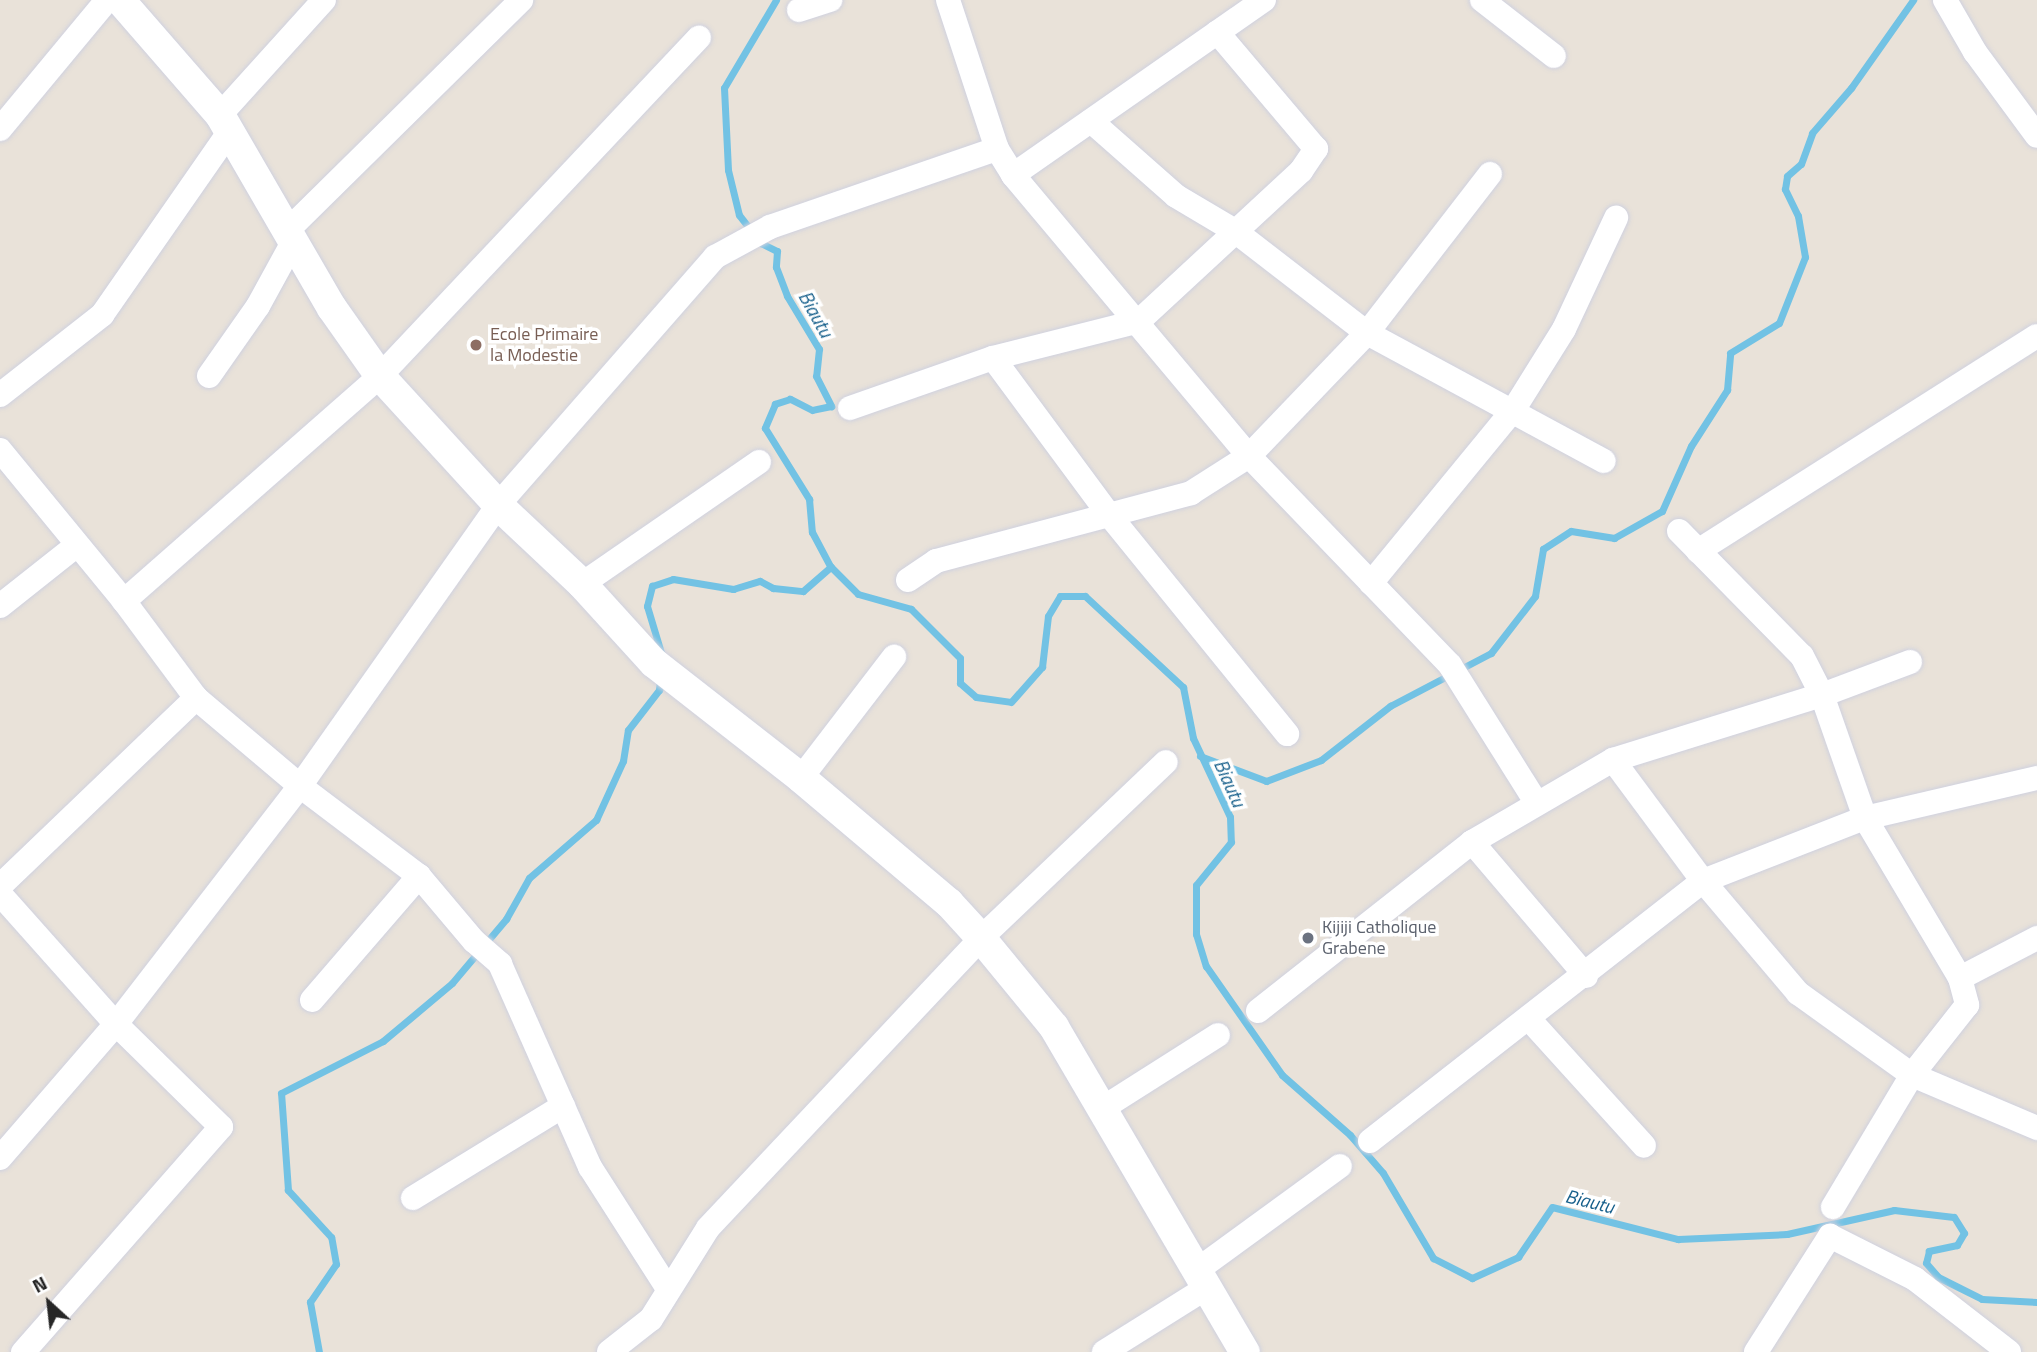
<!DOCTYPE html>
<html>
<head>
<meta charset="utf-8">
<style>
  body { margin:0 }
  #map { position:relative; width:2037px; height:1352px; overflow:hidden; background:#e9e2d9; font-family:"Titillium Web",sans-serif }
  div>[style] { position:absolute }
  .stream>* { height:7px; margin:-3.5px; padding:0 3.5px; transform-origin:3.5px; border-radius:3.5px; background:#72c2e4 }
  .roads { filter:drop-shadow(0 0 2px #cfd1df) drop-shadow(0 0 2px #cfd1df) }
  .minor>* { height:24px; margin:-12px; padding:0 12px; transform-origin:12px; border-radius:12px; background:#fff }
  .tertiary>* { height:30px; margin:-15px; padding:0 15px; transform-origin:15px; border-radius:15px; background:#fff }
  .dots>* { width:19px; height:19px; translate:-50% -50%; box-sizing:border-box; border:4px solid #fff; border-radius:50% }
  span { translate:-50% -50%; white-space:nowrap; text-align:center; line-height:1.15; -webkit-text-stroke:7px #fff; paint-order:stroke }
  .education-label { font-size:18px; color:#785e54 }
  .left { translate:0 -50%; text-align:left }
  .worship-label { font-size:18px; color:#5b616d }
  .water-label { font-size:19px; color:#165f8b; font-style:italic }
  .north { position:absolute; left:14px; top:1268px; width:70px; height:70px; -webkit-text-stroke:5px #fff; paint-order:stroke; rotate:333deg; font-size:19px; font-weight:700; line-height:28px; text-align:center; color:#272727 }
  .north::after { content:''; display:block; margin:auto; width:24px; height:32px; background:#272727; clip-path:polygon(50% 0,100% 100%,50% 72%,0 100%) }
</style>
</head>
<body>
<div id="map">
  <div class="stream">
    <div style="left:776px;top:0;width:102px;rotate:120.6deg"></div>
    <div style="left:724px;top:88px;width:82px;rotate:87.2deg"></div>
    <div style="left:728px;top:170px;width:46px;rotate:76.3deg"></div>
    <div style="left:739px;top:215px;width:36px;rotate:52deg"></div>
    <div style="left:761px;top:243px;width:18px;rotate:27deg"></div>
    <div style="left:777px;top:251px;width:16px;rotate:94deg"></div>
    <div style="left:776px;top:267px;width:31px;rotate:69deg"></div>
    <div style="left:787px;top:296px;width:62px;rotate:58.9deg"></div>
    <div style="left:819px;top:349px;width:27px;rotate:96deg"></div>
    <div style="left:816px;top:376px;width:34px;rotate:63deg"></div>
    <div style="left:831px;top:406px;width:19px;rotate:168deg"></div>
    <div style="left:812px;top:410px;width:25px;rotate:-153deg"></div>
    <div style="left:790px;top:399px;width:16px;rotate:162deg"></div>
    <div style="left:775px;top:404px;width:26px;rotate:113deg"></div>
    <div style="left:765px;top:428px;width:84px;rotate:58.2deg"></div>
    <div style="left:809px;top:499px;width:33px;rotate:85deg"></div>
    <div style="left:812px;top:532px;width:40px;rotate:62deg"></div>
    <div style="left:831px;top:567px;width:38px;rotate:45deg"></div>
    <div style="left:858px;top:594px;width:55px;rotate:15.8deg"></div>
    <div style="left:911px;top:609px;width:69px;rotate:45deg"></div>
    <div style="left:960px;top:658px;width:25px;rotate:90deg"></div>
    <div style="left:960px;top:683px;width:21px;rotate:41deg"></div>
    <div style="left:976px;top:697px;width:35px;rotate:8deg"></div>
    <div style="left:1011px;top:702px;width:47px;rotate:-48.5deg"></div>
    <div style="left:1042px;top:667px;width:51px;rotate:-83.3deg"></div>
    <div style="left:1048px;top:616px;width:23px;rotate:-59deg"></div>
    <div style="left:1060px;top:596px;width:25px"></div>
    <div style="left:1085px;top:596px;width:134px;rotate:42.9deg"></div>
    <div style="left:1183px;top:687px;width:52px;rotate:78.9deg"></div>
    <div style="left:1193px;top:738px;width:87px;rotate:64.9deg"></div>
    <div style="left:1230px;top:817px;width:25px;rotate:88deg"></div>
    <div style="left:1231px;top:842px;width:55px;rotate:129.1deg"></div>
    <div style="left:1196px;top:885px;width:49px;rotate:90deg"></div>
    <div style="left:1196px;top:934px;width:34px;rotate:73deg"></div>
    <div style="left:1206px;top:966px;width:133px;rotate:55.1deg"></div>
    <div style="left:1282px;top:1075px;width:91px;rotate:41.4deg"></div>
    <div style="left:1350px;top:1135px;width:50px;rotate:49deg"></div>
    <div style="left:1383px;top:1173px;width:99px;rotate:59.5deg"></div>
    <div style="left:1433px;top:1258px;width:44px;rotate:27.1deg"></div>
    <div style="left:1472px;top:1278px;width:51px;rotate:-24.5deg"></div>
    <div style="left:1518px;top:1257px;width:60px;rotate:-55.8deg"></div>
    <div style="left:1552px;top:1207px;width:130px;rotate:14.3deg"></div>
    <div style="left:1678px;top:1239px;width:109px;rotate:-2.6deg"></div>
    <div style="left:1787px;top:1234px;width:110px;rotate:-12.6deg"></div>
    <div style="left:1894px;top:1210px;width:60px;rotate:6.7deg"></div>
    <div style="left:1954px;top:1217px;width:19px;rotate:58deg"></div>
    <div style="left:1964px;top:1233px;width:14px;rotate:120deg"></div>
    <div style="left:1957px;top:1245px;width:29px;rotate:168deg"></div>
    <div style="left:1929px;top:1251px;width:12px;rotate:104deg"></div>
    <div style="left:1926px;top:1263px;width:18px;rotate:49deg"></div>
    <div style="left:1938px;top:1277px;width:49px;rotate:26.6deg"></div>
    <div style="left:1982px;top:1299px;width:55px;rotate:3.1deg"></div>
    <div style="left:662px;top:656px;width:52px;rotate:-106.7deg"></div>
    <div style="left:647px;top:606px;width:21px;rotate:-76deg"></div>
    <div style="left:652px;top:586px;width:22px;rotate:-18deg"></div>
    <div style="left:673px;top:579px;width:61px;rotate:9.5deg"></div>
    <div style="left:733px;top:589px;width:28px;rotate:-17deg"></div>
    <div style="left:760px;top:581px;width:15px;rotate:28deg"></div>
    <div style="left:773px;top:588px;width:30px;rotate:6deg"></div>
    <div style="left:803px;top:591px;width:37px;rotate:-41deg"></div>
    <div style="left:1200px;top:756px;width:71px;rotate:20.7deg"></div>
    <div style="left:1266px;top:781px;width:59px;rotate:-20.9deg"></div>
    <div style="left:1321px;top:760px;width:88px;rotate:-38deg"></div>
    <div style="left:1390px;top:706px;width:114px;rotate:-27.7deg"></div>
    <div style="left:1491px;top:653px;width:72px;rotate:-52.3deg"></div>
    <div style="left:1535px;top:596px;width:48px;rotate:-80.3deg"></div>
    <div style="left:1543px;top:549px;width:33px;rotate:-33deg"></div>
    <div style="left:1571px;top:531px;width:44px;rotate:9.2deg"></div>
    <div style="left:1614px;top:538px;width:55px;rotate:-29.4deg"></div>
    <div style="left:1662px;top:511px;width:71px;rotate:-66deg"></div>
    <div style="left:1691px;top:446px;width:67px;rotate:-57.3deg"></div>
    <div style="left:1727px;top:390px;width:37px;rotate:-85deg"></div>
    <div style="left:1730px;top:353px;width:57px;rotate:-31.5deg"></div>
    <div style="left:1779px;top:323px;width:71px;rotate:-68.5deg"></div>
    <div style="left:1805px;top:257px;width:42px;rotate:-99.7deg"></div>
    <div style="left:1798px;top:216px;width:30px;rotate:-116deg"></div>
    <div style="left:1785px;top:189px;width:13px;rotate:-81deg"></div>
    <div style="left:1787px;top:176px;width:18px;rotate:-41deg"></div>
    <div style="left:1801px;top:164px;width:33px;rotate:-70deg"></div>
    <div style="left:1812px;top:133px;width:60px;rotate:-49.1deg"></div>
    <div style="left:1851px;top:88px;width:108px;rotate:-54.8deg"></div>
    <div style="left:319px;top:1352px;width:51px;rotate:-100.2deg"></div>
    <div style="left:310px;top:1302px;width:46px;rotate:-55.6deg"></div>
    <div style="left:336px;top:1264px;width:27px;rotate:-100deg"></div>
    <div style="left:331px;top:1237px;width:64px;rotate:-132.5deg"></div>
    <div style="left:288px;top:1190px;width:97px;rotate:-94.1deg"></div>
    <div style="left:281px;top:1093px;width:114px;rotate:-27deg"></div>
    <div style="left:383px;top:1041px;width:90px;rotate:-40deg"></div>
    <div style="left:452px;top:983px;width:84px;rotate:-49.8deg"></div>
    <div style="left:506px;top:919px;width:47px;rotate:-60.7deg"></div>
    <div style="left:529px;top:878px;width:89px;rotate:-40.9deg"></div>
    <div style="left:596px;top:820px;width:65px;rotate:-65.4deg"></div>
    <div style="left:623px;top:761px;width:31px;rotate:-81deg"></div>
    <div style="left:628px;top:730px;width:51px;rotate:-52.2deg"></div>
    <div style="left:659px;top:690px;width:12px;rotate:-85deg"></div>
  </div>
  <div class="roads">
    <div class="minor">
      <div style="left:948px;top:0;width:157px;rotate:71.8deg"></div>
      <div style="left:997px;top:149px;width:31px;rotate:58deg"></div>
      <div style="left:1013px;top:175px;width:367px;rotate:50deg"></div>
      <div style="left:1249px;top:456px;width:290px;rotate:46.1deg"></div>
      <div style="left:1450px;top:665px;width:162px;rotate:57.9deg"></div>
      <div style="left:1482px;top:0;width:91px;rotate:37.9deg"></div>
      <div style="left:1945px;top:0;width:60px;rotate:60deg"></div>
      <div style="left:1975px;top:52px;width:104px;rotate:53.6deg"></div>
      <div style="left:799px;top:10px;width:33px;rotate:-18deg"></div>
      <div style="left:220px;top:115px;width:155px;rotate:-47.9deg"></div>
      <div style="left:1091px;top:121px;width:113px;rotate:41.4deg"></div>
      <div style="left:1176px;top:196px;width:69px;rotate:30.7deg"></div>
      <div style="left:1235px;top:231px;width:167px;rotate:37.7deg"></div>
      <div style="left:1367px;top:333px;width:269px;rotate:28.4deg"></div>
      <div style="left:0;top:129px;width:168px;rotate:-50.3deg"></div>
      <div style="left:1013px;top:175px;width:306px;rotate:-34.9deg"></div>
      <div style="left:287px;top:231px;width:329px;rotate:-44.6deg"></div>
      <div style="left:993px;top:358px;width:197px;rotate:53.5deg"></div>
      <div style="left:1110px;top:516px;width:281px;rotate:50.9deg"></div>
      <div style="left:209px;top:376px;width:85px;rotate:-55deg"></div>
      <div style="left:258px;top:306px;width:73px;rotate:-61.3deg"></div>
      <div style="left:0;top:395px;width:130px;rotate:-38.1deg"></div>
      <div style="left:102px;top:315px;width:224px;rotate:-55.2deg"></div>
      <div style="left:850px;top:408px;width:151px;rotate:-19.3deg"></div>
      <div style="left:993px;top:358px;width:151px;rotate:-14.2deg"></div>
      <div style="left:1139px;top:321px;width:221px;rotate:-42.8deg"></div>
      <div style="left:1301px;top:171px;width:27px;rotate:-56deg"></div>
      <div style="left:1316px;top:149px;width:153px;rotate:-130.2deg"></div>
      <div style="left:0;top:450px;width:195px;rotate:50.6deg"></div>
      <div style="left:124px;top:601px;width:121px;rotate:53.4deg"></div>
      <div style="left:196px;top:698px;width:136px;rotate:40.2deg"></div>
      <div style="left:300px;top:786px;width:149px;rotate:37.1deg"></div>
      <div style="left:419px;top:876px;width:85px;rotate:49.8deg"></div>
      <div style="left:474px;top:941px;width:35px;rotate:41deg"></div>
      <div style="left:500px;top:964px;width:222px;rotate:66.1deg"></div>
      <div style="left:590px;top:1167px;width:145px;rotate:57.4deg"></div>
      <div style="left:1679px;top:531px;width:175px;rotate:45.5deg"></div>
      <div style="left:1802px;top:656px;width:44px;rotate:62.9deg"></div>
      <div style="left:1822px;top:695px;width:130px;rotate:70.7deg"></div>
      <div style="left:1865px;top:818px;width:186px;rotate:59.3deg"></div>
      <div style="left:1960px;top:978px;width:28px;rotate:75deg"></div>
      <div style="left:1967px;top:1005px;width:89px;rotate:128.2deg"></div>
      <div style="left:1912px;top:1075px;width:154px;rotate:120.9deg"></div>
      <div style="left:1698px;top:551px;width:401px;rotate:-32.4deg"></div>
      <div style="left:908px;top:580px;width:34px;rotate:-34deg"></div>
      <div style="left:936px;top:561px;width:264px;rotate:-14.9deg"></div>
      <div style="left:1191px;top:493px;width:69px;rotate:-32.5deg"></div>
      <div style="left:1249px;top:456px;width:170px;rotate:-46.2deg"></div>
      <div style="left:1367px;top:333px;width:201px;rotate:-52.3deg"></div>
      <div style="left:1371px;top:583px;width:225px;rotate:-50.6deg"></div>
      <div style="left:1514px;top:409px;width:94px;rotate:-58deg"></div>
      <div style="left:1564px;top:329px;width:123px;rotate:-64.9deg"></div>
      <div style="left:582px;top:584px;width:215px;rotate:-34.6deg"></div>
      <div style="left:124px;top:601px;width:341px;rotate:-41.3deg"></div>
      <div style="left:380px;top:376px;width:465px;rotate:-46.7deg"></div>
      <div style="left:0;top:606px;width:98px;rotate:-38.4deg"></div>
      <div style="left:1613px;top:760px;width:151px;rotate:53.4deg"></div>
      <div style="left:1703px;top:881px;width:147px;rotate:49.7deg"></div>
      <div style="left:1798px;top:993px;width:140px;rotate:35.7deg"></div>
      <div style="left:1912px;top:1075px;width:136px;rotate:23deg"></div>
      <div style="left:801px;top:778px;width:153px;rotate:-52.5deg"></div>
      <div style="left:1472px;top:842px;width:176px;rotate:49.6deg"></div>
      <div style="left:0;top:886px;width:272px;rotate:-43.8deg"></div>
      <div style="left:0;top:894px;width:174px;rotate:48.3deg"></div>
      <div style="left:116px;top:1024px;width:147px;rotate:44.4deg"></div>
      <div style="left:221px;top:1127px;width:300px;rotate:131.3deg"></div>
      <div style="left:1960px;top:978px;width:87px;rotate:-27.5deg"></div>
      <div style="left:312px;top:1000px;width:164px;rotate:-49.2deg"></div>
      <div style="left:1258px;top:1011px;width:273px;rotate:-38.3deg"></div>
      <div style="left:1472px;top:842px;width:163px;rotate:-30.2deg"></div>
      <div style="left:1613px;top:760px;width:219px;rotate:-17.3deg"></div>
      <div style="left:1822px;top:695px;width:94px;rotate:-20.6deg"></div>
      <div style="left:1529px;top:1019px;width:171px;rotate:47.8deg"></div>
      <div style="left:1103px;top:1108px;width:136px;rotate:-32.4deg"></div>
      <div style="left:1370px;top:1141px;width:422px;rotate:-38deg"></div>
      <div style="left:1703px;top:881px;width:174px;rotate:-21.3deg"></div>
      <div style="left:1865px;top:818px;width:177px;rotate:-13.1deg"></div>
      <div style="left:0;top:1158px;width:177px;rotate:-49.1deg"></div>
      <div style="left:116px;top:1024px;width:301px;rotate:-52.3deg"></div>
      <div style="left:300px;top:786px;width:344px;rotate:-54.8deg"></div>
      <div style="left:498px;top:505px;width:330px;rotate:-48.8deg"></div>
      <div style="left:715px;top:257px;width:63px;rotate:-28.6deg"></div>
      <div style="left:770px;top:227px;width:240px;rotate:-19deg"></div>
      <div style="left:413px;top:1198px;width:176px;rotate:-31.5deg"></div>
      <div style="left:1196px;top:1271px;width:178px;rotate:-36.1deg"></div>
      <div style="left:609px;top:1352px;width:53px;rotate:-38.2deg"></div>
      <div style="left:651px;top:1319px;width:107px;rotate:-57.9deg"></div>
      <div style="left:708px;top:1228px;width:398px;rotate:-46.7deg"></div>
      <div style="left:981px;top:938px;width:255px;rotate:-43.6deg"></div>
      <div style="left:1104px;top:1352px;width:120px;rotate:-32.1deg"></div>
      <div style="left:1756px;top:1352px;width:138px;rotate:-57.5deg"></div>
      <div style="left:1830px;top:1236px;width:95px;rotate:26.8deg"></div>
      <div style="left:1915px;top:1279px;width:119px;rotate:37.8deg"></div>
    </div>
    <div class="tertiary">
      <div style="left:120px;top:0;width:152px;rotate:49deg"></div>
      <div style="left:220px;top:115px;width:223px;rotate:59.9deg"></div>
      <div style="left:332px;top:308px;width:83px;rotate:54.8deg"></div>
      <div style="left:380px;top:376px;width:175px;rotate:47.5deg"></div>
      <div style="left:498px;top:505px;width:115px;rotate:43.2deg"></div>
      <div style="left:582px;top:584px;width:107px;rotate:47.7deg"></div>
      <div style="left:654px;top:663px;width:187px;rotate:38deg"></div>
      <div style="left:801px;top:778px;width:194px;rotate:40.2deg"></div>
      <div style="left:949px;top:903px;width:47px;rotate:47.6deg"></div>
      <div style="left:981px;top:938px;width:115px;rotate:50.6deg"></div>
      <div style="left:1054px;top:1027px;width:377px;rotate:59.6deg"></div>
    </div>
  </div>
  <div class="dots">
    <div style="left:476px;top:345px;background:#8d6e63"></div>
    <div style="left:1308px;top:938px;background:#6b7280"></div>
  </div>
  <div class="education-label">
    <span class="left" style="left:490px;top:345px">Ecole Primaire<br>la Modestie</span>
  </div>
  <div class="worship-label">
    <span class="left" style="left:1322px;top:938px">Kijiji Catholique<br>Grabene</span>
  </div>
  <div class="water-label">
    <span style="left:816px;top:314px;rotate:61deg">Biautu</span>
    <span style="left:1230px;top:783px;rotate:66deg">Biautu</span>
    <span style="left:1590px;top:1201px;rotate:14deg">Biautu</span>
  </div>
  <div class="north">N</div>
</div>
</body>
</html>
